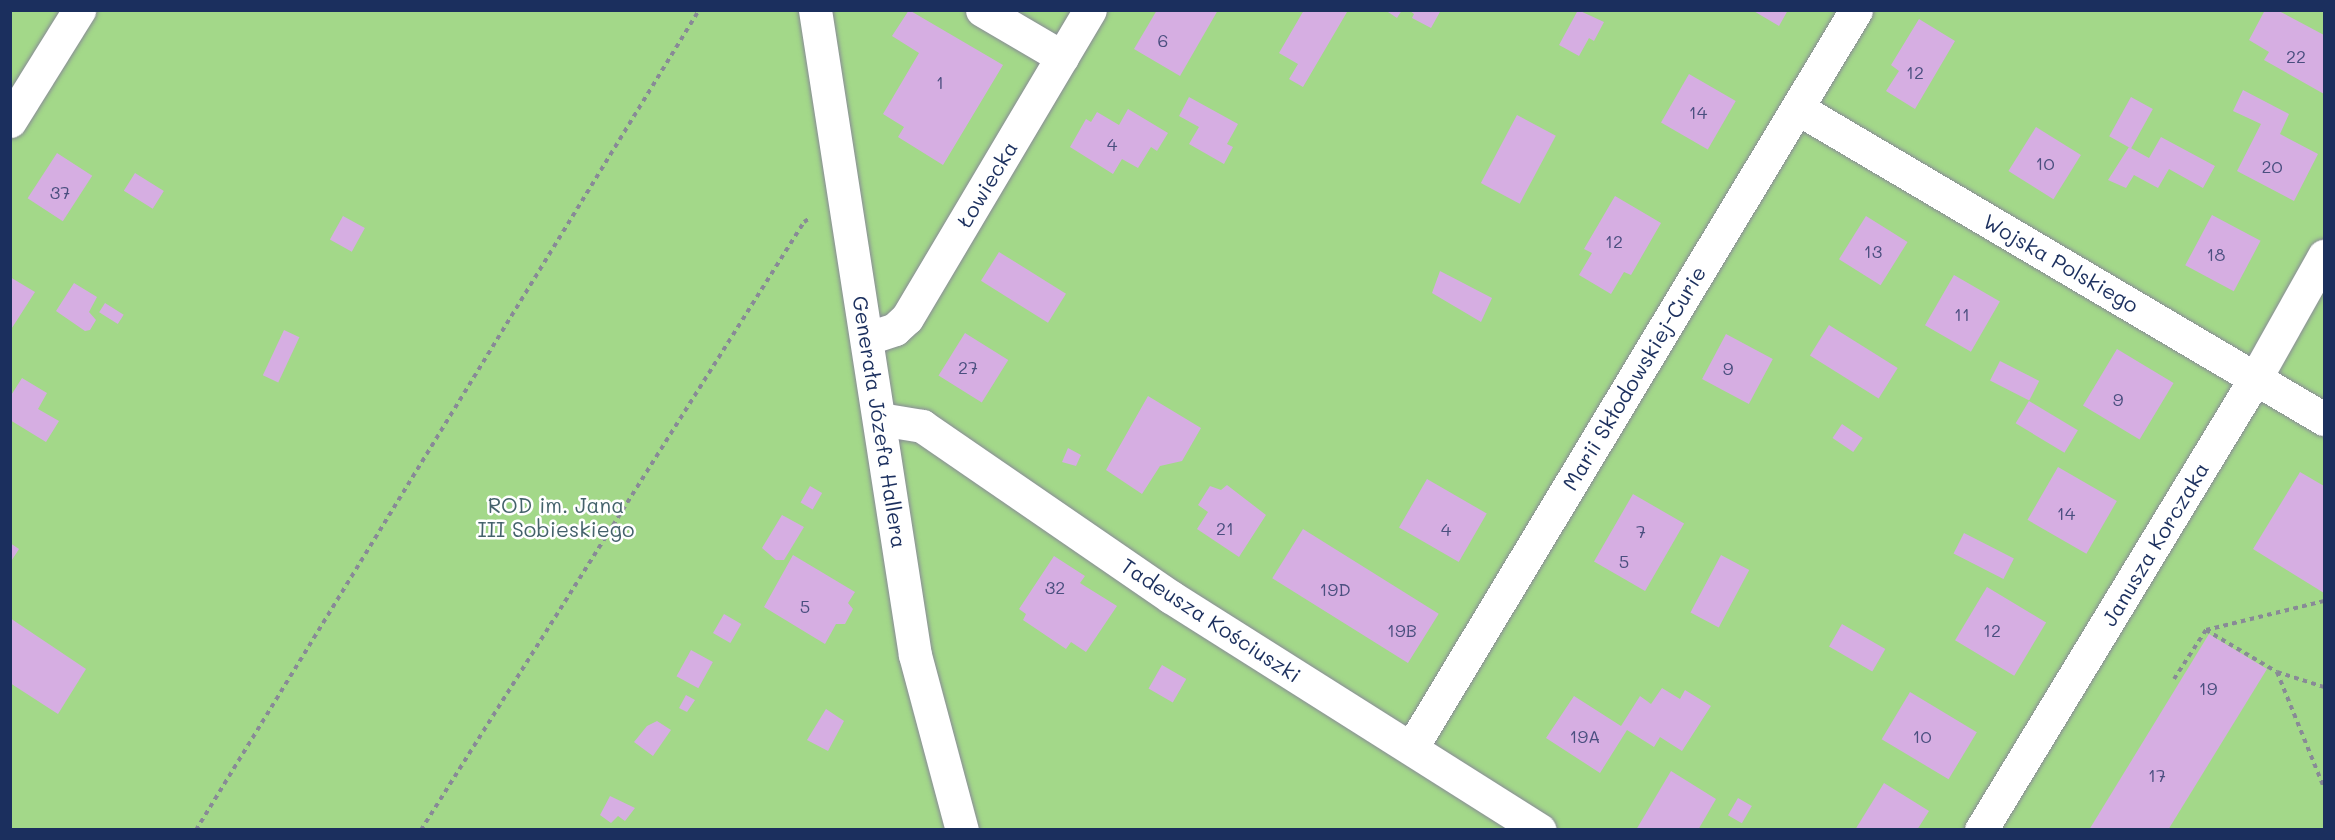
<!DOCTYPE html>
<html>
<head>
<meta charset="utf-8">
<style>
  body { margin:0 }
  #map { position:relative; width:2335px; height:840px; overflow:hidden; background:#f5e5cd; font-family:Mali,sans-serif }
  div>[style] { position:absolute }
  .green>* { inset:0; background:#a3d889; transform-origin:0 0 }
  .building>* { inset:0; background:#d6aee2; transform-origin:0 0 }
  .path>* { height:4px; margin-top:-2px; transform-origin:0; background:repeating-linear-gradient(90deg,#888a96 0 4.5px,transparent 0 9px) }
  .roads { filter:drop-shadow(0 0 2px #888a96) drop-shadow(0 0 2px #888a96) }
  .street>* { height:33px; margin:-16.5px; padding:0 16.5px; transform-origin:16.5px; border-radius:16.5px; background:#fff }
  span { translate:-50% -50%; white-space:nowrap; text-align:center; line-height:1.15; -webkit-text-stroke:5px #fff; paint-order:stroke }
  .number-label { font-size:18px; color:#4a4f7f }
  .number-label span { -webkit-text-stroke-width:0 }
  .street-label { font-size:21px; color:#1b2f5e }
  .park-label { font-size:21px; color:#44626b }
  .frame { position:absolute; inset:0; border:12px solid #1b2f5e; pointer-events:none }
</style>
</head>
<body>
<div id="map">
  <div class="green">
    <div style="left:10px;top:11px;width:2314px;height:818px"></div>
  </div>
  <div class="building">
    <div style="clip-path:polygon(909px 10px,1003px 65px,943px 165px,898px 137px,904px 127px,883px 114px,919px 53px,892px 36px)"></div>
    <div style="clip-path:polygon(1157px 10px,1218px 10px,1180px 76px,1134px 49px)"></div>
    <div style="clip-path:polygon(1304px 10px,1347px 12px,1303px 87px,1289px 79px,1298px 64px,1279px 53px)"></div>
    <div style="clip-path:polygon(1385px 10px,1402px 10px,1397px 18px)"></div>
    <div style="clip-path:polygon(1409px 10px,1441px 10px,1431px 28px,1412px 18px,1414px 14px)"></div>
    <div style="clip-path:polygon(1578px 10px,1604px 22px,1594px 41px,1589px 38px,1579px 56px,1559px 45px)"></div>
    <div style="clip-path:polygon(1752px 10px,1788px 10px,1779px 26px)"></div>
    <div style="clip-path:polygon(2265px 10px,2277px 10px,2324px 35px,2324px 94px,2264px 60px,2269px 52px,2249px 40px)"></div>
    <div style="clip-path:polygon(1919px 19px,1955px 41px,1915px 109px,1886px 91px,1899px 71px,1891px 65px)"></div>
    <div style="left:1689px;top:74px;width:54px;height:56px;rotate:30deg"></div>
    <div style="clip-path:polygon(2243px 90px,2289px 114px,2280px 134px,2318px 154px,2294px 201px,2237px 171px,2261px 124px,2233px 111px)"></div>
    <div style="clip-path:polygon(1189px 97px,1238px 124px,1227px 144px,1233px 147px,1224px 164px,1189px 144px,1199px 127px,1179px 116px)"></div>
    <div style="left:2131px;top:97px;width:25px;height:45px;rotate:29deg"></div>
    <div style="clip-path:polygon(1128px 109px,1168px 133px,1157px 151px,1151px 147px,1138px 168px,1122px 159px,1113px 174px,1070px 147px,1086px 119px,1091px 122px,1097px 112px,1119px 125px)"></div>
    <div style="left:1517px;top:115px;width:44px;height:77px;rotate:28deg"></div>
    <div style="left:2036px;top:127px;width:53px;height:52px;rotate:32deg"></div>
    <div style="clip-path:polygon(2161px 137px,2215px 166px,2203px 188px,2169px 169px,2158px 188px,2134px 175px,2126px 188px,2108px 180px,2129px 147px,2149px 158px)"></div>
    <div style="left:57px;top:153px;width:42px;height:54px;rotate:33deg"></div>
    <div style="left:135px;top:173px;width:34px;height:21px;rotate:32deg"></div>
    <div style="clip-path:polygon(1615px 196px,1661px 223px,1631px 275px,1624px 272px,1611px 294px,1579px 275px,1592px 253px,1584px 249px)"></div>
    <div style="left:2212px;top:215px;width:55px;height:57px;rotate:28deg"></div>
    <div style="left:343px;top:216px;width:25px;height:27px;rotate:29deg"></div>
    <div style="left:1866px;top:216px;width:49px;height:51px;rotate:32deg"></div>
    <div style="left:999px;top:252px;width:79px;height:34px;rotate:32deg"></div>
    <div style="clip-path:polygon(1440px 271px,1492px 298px,1481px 322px,1432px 293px)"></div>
    <div style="left:1954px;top:275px;width:53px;height:58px;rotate:30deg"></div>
    <div style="clip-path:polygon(10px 277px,35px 292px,10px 331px)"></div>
    <div style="clip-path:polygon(74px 283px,97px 297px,89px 312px,96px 320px,90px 330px,85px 331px,56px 311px)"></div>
    <div style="left:105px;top:303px;width:22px;height:11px;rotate:32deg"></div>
    <div style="left:1829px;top:325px;width:81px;height:36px;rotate:32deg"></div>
    <div style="left:284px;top:330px;width:17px;height:50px;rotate:25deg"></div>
    <div style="left:965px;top:333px;width:51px;height:50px;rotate:32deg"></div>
    <div style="left:1726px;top:334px;width:53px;height:51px;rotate:28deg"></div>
    <div style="left:2117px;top:349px;width:66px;height:66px;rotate:31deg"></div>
    <div style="left:2000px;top:361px;width:44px;height:22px;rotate:27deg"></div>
    <div style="clip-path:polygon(22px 378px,47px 393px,38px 409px,59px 421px,46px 442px,10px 420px,10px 397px)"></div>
    <div style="clip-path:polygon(1148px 396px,1201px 428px,1182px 461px,1160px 466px,1142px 494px,1106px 470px)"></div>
    <div style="left:2029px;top:401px;width:57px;height:26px;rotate:31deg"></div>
    <div style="left:1842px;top:424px;width:25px;height:17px;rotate:34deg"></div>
    <div style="clip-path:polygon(1068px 448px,1081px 455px,1076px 466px,1062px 462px)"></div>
    <div style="left:2058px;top:467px;width:68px;height:61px;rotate:30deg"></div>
    <div style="clip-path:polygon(2300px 472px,2324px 486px,2324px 593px,2253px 549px)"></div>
    <div style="left:1427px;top:479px;width:69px;height:56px;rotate:30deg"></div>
    <div style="clip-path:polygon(1227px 485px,1266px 515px,1239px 557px,1197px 529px,1208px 512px,1198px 505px,1210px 486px,1221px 490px)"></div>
    <div style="left:810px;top:486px;width:14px;height:19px;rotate:30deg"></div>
    <div style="left:1633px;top:494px;width:59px;height:78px;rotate:30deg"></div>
    <div style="clip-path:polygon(782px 515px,804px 527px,784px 560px,776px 560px,762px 548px)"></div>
    <div style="left:1303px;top:529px;width:160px;height:58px;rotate:32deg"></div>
    <div style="left:1964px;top:533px;width:56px;height:23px;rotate:27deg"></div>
    <div style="clip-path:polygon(10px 543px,19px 549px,10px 563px)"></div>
    <div style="clip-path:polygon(793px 555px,855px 592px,848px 603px,853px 609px,845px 624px,836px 624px,825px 644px,764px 607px)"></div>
    <div style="left:1721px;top:555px;width:32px;height:65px;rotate:28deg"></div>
    <div style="clip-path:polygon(1054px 556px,1085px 576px,1080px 583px,1117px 606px,1086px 652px,1071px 642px,1066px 649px,1023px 620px,1026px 614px,1019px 609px)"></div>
    <div style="left:1987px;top:587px;width:69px;height:62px;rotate:31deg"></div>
    <div style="left:724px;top:614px;width:20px;height:22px;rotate:30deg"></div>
    <div style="clip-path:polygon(10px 618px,86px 669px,58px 714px,10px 683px)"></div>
    <div style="left:1842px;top:624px;width:50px;height:26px;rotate:30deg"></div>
    <div style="clip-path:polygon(2209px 634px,2267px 669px,2168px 830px,2089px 830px)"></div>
    <div style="left:691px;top:650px;width:25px;height:30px;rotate:29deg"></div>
    <div style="left:1162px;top:665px;width:28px;height:27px;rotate:30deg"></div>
    <div style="clip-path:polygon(1662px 688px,1680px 699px,1685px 690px,1711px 706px,1682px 751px,1660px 737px,1654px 747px,1627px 730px,1600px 773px,1546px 738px,1574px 696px,1621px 726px,1640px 696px,1651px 704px)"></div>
    <div style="left:1910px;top:692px;width:78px;height:55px;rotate:31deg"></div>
    <div style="clip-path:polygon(686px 695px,695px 700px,687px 712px,679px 708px)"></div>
    <div style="clip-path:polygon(826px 709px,844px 721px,828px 751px,807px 740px)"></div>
    <div style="clip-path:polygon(657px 721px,671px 730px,653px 756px,634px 742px,647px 726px)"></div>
    <div style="clip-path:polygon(1671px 771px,1716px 799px,1698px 830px,1636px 830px)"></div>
    <div style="clip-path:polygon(1884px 783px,1929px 811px,1917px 830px,1855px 830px)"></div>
    <div style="clip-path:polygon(610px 796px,635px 808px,625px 821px,618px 816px,611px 823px,600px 815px)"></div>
    <div style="left:1738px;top:798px;width:16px;height:20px;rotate:30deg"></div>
  </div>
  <div class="path">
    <div style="left:2206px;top:630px;width:82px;rotate:30.6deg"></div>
    <div style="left:2277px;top:672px;width:125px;rotate:67.9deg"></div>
    <div style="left:2277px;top:672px;width:49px;rotate:17.7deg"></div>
    <div style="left:2174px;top:679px;width:59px;rotate:-56.9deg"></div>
    <div style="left:2206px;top:630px;width:122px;rotate:-13.8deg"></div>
    <div style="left:196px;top:830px;width:962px;rotate:-58.47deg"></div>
    <div style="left:421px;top:830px;width:719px;rotate:-57.79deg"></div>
    <div style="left:804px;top:222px;width:7px;rotate:-34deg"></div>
  </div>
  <div class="roads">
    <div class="street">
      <div style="left:815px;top:10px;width:653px;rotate:81.19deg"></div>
      <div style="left:915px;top:655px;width:181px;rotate:75deg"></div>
      <div style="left:982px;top:10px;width:93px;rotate:30.4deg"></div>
      <div style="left:1797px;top:108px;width:612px;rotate:30.55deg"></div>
      <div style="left:10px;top:121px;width:131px;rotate:-58.1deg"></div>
      <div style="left:868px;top:338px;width:28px;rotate:-18deg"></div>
      <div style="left:895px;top:329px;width:16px;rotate:-43deg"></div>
      <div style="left:907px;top:318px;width:358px;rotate:-59.3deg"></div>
      <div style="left:880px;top:419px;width:43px;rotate:9.5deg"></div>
      <div style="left:922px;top:426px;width:302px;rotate:34.5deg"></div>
      <div style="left:1171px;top:597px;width:436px;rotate:32.3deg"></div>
      <div style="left:1412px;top:747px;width:860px;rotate:-58.93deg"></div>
      <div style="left:1981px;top:830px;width:530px;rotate:-58.74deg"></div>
      <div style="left:2256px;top:377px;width:139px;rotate:-60.7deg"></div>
    </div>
  </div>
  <div class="number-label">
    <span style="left:1163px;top:40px">6</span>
    <span style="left:2296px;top:56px">22</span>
    <span style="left:1915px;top:72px">12</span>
    <span style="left:940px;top:82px">1</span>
    <span style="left:1698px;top:112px">14</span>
    <span style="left:1112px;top:144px">4</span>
    <span style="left:2045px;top:163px">10</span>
    <span style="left:2272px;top:166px">20</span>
    <span style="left:60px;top:192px">37</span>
    <span style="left:1614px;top:241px">12</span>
    <span style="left:1873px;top:251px">13</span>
    <span style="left:2216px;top:254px">18</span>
    <span style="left:1962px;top:314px">11</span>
    <span style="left:968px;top:367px">27</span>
    <span style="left:1728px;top:368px">9</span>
    <span style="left:2118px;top:399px">9</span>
    <span style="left:2066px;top:513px">14</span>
    <span style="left:1225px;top:528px">21</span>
    <span style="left:1446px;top:529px">4</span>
    <span style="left:1641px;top:531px">7</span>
    <span style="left:1624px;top:561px">5</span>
    <span style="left:1055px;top:587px">32</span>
    <span style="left:1335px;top:589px">19D</span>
    <span style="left:805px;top:606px">5</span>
    <span style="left:1402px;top:630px">19B</span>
    <span style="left:1992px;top:630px">12</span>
    <span style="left:2208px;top:688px">19</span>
    <span style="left:1585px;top:736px">19A</span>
    <span style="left:1922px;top:736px">10</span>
    <span style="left:2157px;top:775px">17</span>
  </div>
  <div class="street-label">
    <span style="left:987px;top:184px;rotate:-59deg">Łowiecka</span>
    <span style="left:2061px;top:263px;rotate:30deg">Wojska Polskiego</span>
    <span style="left:1634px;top:378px;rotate:-59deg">Marii Skłodowskiej-Curie</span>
    <span style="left:880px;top:422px;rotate:81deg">Generała Józefa Hallera</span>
    <span style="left:2155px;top:544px;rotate:-59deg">Janusza Korczaka</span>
    <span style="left:1211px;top:620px;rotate:33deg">Tadeusza Kościuszki</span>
  </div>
  <div class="park-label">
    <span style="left:556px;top:517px">ROD im. Jana<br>III Sobieskiego</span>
  </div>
  <div class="frame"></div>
</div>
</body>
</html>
